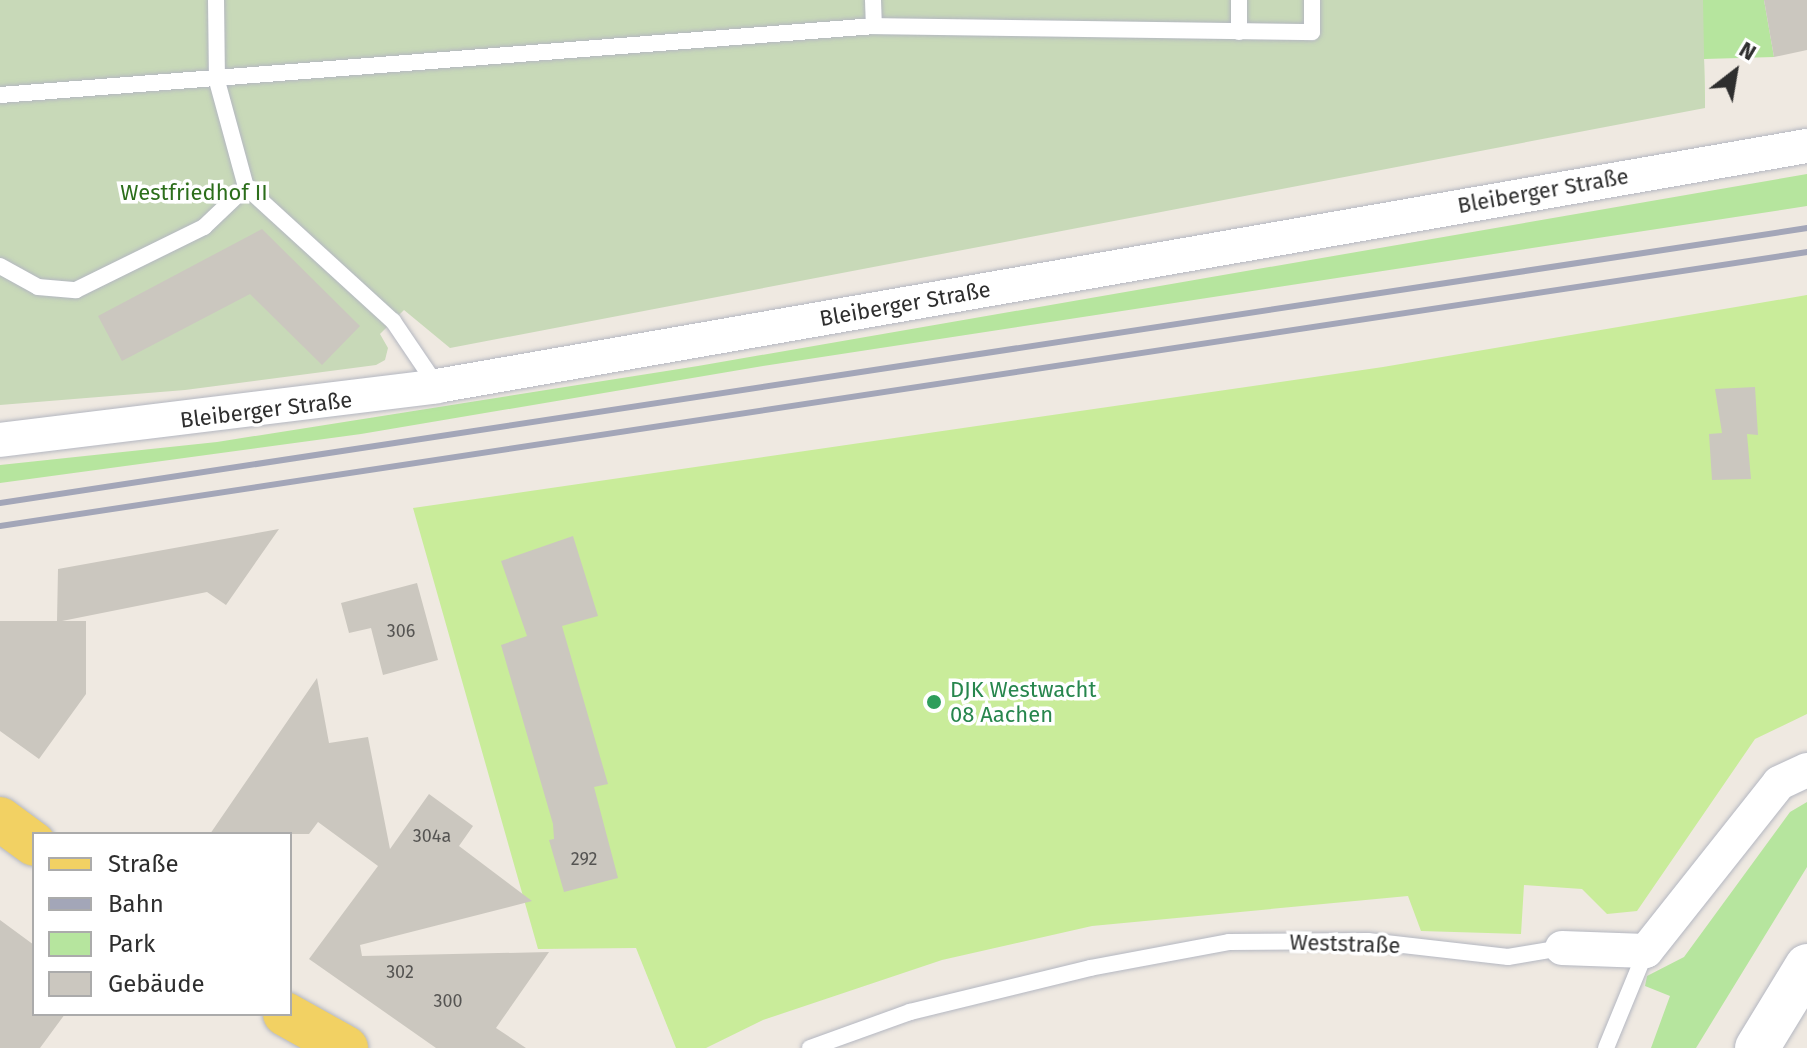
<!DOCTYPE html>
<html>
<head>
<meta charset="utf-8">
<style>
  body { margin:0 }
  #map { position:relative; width:1807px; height:1048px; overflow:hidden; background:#efe9e1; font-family:"Fira Sans",sans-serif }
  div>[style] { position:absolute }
  .green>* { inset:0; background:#b6e59e }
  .cemetery>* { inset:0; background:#c8d9b8 }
  .pitch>* { inset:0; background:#c9ec9a }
  .building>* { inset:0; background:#cbc7bf }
  .roads { filter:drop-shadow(0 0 2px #b4b7c1) drop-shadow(0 0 2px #b4b7c1) }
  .lane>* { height:16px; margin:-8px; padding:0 8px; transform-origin:8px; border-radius:8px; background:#fff }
  .street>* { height:34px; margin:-17px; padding:0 17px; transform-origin:17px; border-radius:17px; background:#fff }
  .secondary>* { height:44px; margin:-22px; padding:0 22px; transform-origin:22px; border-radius:22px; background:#fff }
  .primary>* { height:44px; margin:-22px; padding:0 22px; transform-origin:22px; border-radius:22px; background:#f2d163 }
  .rail>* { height:6px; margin:-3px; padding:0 3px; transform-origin:3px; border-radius:3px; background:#a3a6b8 }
  .dots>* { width:22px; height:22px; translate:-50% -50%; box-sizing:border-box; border:4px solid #fff; border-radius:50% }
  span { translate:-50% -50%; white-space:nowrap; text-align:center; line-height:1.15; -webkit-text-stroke:7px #fff; paint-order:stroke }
  .number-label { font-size:18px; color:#555452 }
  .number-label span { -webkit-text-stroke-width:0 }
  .street-label { font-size:22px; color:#2e2e2e }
  .park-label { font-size:22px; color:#2c6e1b }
  .leisure-label { font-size:22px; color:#27864d }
  .left { translate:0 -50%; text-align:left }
  .legend { position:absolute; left:32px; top:832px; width:260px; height:184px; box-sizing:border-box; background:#fff; border:2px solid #ababab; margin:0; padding:10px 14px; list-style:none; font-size:24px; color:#2e2e2e }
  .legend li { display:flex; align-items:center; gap:16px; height:40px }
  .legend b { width:40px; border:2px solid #ababab }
  .north { position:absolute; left:1695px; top:32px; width:80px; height:80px; -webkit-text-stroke:6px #fff; paint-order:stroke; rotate:31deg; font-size:22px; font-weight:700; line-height:32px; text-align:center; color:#2e2e2e }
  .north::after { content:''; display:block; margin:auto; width:28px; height:36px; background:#2e2e2e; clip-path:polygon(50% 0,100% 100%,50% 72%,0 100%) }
</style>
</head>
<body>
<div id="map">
  <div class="green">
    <div style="clip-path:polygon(1651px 0,1764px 0,1774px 57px,1704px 59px,1705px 108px)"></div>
    <div style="clip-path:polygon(1807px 174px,1807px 206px,763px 366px,361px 434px,0 483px,0 465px,217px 442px,698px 366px)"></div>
    <div style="clip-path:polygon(1807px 802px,1807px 867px,1696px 1048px,1651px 1048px,1670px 996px,1645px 986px,1647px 976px,1684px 957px,1790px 812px)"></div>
  </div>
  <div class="cemetery">
    <div style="clip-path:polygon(0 0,1703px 0,1705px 108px,450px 348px,404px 310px,380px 334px,388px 348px,385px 360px,376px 365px,185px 390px,0 405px)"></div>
  </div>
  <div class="pitch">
    <div style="clip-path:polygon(1807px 295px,1807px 714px,1755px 739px,1637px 911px,1607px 914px,1582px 889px,1524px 885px,1521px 934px,1421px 931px,1408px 896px,1092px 926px,942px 960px,763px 1020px,706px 1048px,676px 1048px,636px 948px,538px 949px,413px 508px,1383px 367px)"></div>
  </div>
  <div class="building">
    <div style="clip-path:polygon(1764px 0,1807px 0,1807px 50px,1774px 57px)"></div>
    <div style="clip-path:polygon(262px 229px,360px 326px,322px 365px,250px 294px,122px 361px,98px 316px)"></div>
    <div style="clip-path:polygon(1755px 387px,1758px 435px,1747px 434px,1751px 479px,1712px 480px,1709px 434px,1722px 433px,1715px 389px)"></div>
    <div style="clip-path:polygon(279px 529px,226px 605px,207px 592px,62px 621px,86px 621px,86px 694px,39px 759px,0 731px,0 621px,57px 621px,58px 569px)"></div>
    <div style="clip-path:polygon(573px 536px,598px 616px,562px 626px,608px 784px,594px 787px,618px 878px,564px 892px,549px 840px,554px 839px,553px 824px,501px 645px,527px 636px,501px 561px)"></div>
    <div style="clip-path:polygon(417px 583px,438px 660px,383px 675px,371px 628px,349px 633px,341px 603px)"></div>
    <div style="clip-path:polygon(317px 678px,329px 743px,368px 737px,390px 849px,429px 794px,473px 826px,459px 846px,532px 901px,360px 945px,362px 956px,549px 952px,496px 1028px,526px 1048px,436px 1048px,309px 959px,378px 866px,318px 822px,309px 834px,210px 834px)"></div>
    <div style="clip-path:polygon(0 920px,34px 945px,34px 1014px,65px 1014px,40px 1048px,0 1048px)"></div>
  </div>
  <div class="roads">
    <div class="lane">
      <div style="left:873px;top:0;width:26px;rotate:88deg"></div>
      <div style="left:1239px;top:0;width:32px;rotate:90deg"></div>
      <div style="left:0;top:95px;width:877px;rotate:-4.51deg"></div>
      <div style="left:874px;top:26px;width:438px;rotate:0.8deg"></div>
      <div style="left:1312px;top:32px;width:32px;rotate:-90deg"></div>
      <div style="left:246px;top:187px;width:199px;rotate:42.4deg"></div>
      <div style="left:393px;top:321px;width:78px;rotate:55.9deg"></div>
      <div style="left:0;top:266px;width:43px;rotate:28.9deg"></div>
      <div style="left:38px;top:287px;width:38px;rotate:5deg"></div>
      <div style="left:76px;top:290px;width:143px;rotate:-26.2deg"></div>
      <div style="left:204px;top:227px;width:58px;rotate:-43.6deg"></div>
      <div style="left:246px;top:187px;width:110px;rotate:-105.3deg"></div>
      <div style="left:217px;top:81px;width:81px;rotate:-90.7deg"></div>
      <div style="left:810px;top:1048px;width:106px;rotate:-19.8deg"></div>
      <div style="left:910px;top:1012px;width:185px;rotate:-13.7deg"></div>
      <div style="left:1090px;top:968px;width:141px;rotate:-10.6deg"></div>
      <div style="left:1229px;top:942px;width:139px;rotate:-0.4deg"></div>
      <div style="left:1368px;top:941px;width:141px;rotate:6.5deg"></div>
      <div style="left:1508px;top:957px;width:55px;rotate:-9.5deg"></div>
      <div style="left:1606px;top:1048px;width:105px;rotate:-67.6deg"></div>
    </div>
    <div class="street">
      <div style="left:0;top:440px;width:440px;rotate:-7deg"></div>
      <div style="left:437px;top:386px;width:1391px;rotate:-9.94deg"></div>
      <div style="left:1562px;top:948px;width:84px;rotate:2deg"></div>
      <div style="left:1646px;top:951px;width:214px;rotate:-51.6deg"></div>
      <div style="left:1779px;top:783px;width:31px;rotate:-25deg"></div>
    </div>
    <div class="secondary">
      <div style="left:1757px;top:1048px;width:96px;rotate:-58.6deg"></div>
    </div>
    <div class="primary">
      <div style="left:0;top:819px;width:42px;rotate:36.3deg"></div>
      <div style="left:285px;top:1014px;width:70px;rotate:29.1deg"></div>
    </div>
  </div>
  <div class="rail">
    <div style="left:0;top:503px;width:1828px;rotate:-8.65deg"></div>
    <div style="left:0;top:526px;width:1828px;rotate:-8.62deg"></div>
  </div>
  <div class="dots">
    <div style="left:934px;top:702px;background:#2e9e5b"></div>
  </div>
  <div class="number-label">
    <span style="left:401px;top:631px">306</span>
    <span style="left:432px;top:836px">304a</span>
    <span style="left:584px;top:859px">292</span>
    <span style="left:400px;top:972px">302</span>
    <span style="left:448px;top:1001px">300</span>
  </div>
  <div class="street-label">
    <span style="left:1543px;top:191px;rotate:-10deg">Bleiberger Straße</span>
    <span style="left:905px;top:304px;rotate:-10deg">Bleiberger Straße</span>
    <span style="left:266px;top:410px;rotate:-7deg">Bleiberger Straße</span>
    <span style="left:1345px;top:944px;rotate:2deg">Weststraße</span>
  </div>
  <div class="park-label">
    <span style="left:194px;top:193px">Westfriedhof II</span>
  </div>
  <div class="leisure-label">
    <span class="left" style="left:950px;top:702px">DJK Westwacht<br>08 Aachen</span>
  </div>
  <ul class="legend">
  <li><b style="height:10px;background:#f2d163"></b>Straße</li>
  <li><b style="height:10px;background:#a3a6b8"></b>Bahn</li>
  <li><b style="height:22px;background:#b6e59e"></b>Park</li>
  <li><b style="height:22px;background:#cbc7bf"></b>Gebäude</li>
  </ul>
  <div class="north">N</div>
</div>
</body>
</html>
